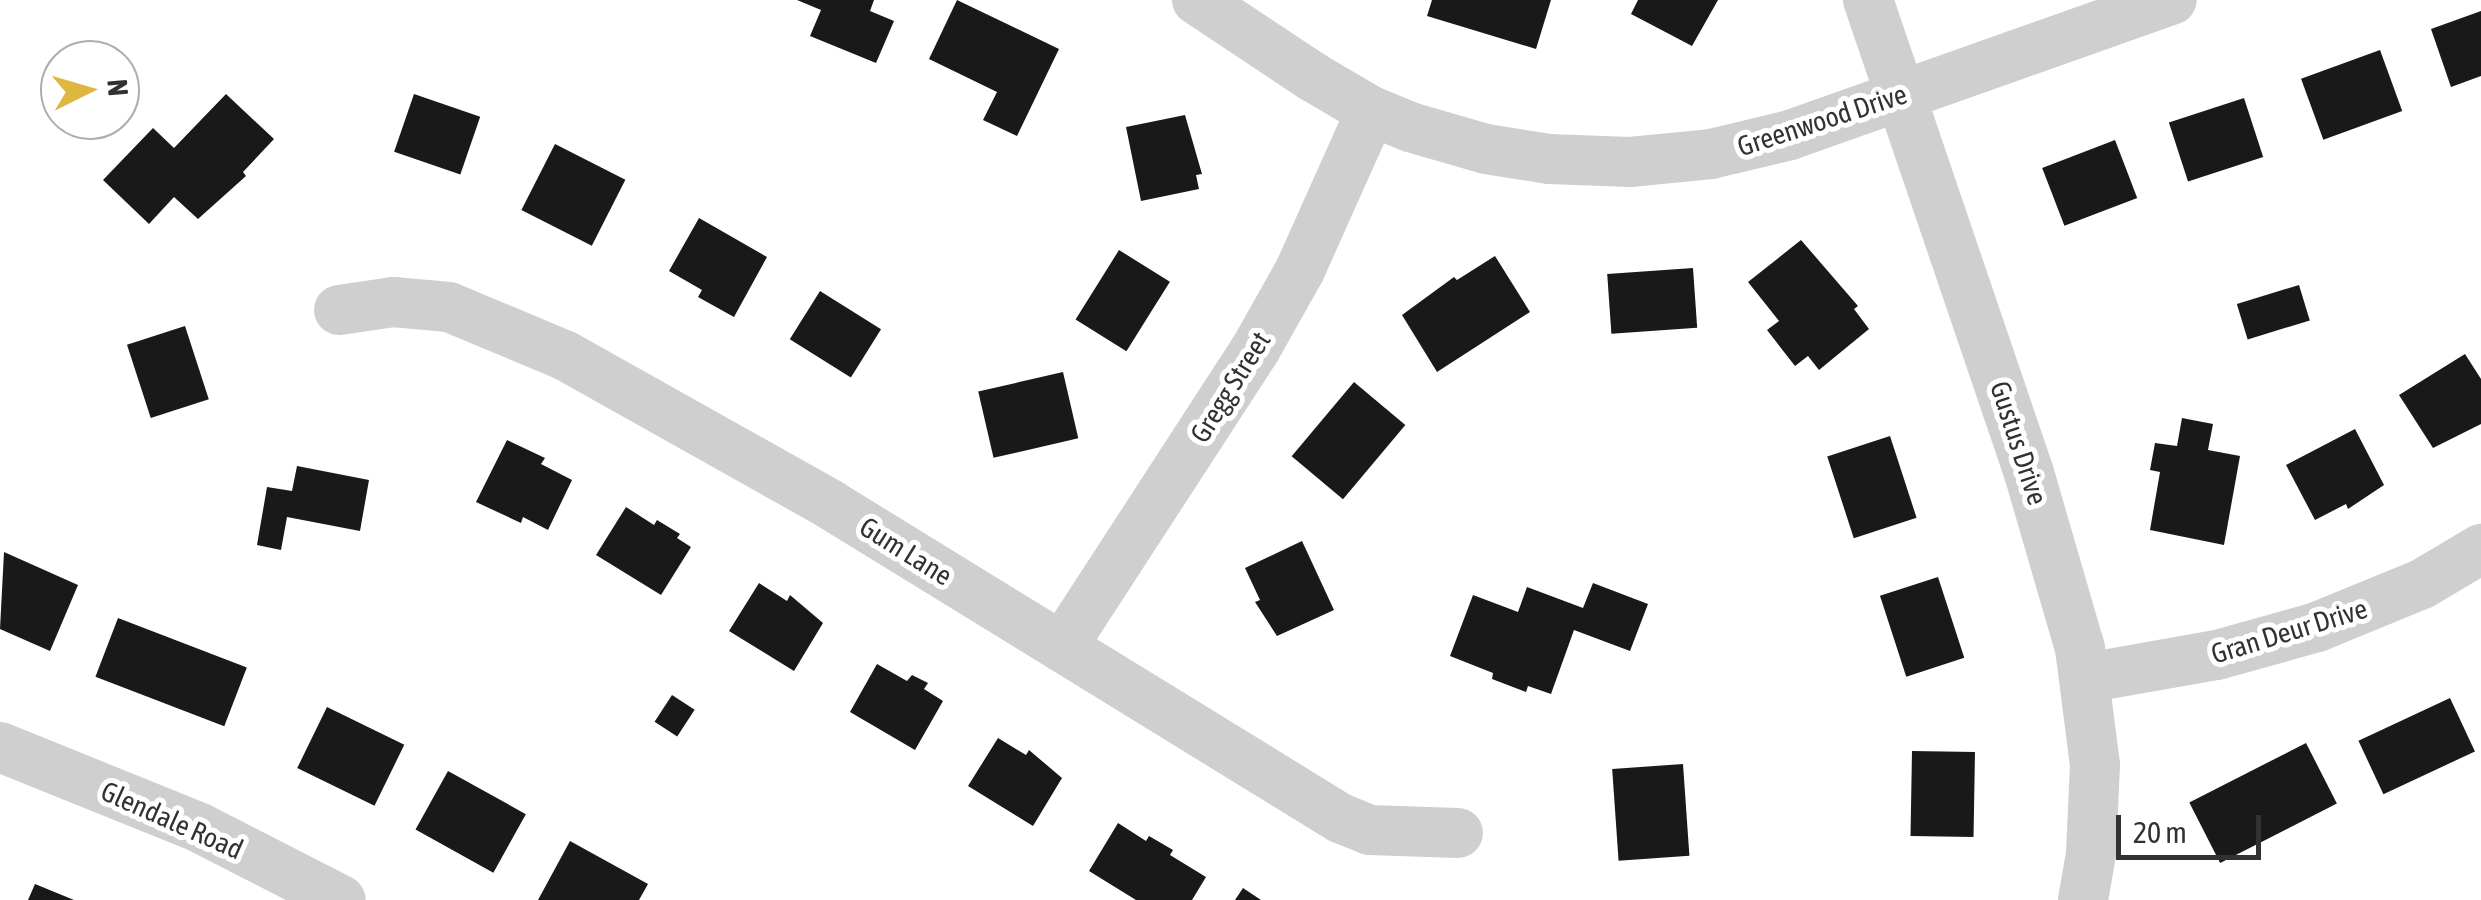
<!DOCTYPE html>
<html>
<head>
<meta charset="utf-8">
<style>
  body { margin:0 }
  #map { position:relative; width:2481px; height:900px; overflow:hidden; background:#fff; font-family:"Asap Condensed",sans-serif }
  div>[style] { position:absolute }
  .building>* { inset:0; background:#191919; transform-origin:0 0 }
  .street>* { height:50px; margin:-25px; padding:0 25px; transform-origin:25px; border-radius:25px; background:#cfcfcf }
  span { translate:-50% -50%; white-space:nowrap; text-align:center; line-height:1.15; -webkit-text-stroke:10px #fff; paint-order:stroke }
  .street-label { font-size:28px; color:#323232 }
  .north { position:absolute; left:40px; top:40px; width:100px; height:100px; box-sizing:border-box; background:#fff; border:2px solid #adadad; border-radius:50%; rotate:85deg; font-size:28px; font-weight:700; line-height:40px; text-align:center; color:#323232 }
  .north::after { content:''; display:block; margin:auto; width:35px; height:45px; background:#deb73e; clip-path:polygon(50% 0,100% 100%,50% 72%,0 100%) }
  .scale { position:absolute; left:2116px; top:815px; width:145px; height:45px; box-sizing:border-box; border:5px solid #323232; border-top:0; padding-left:12px; font-size:30px; line-height:35px; white-space:nowrap; color:#323232; -webkit-text-stroke:8px #fff; paint-order:stroke }
</style>
</head>
<body>
<div id="map">
  <div class="building">
    <div style="clip-path:polygon(797px 0,874px 0,870px 11px,894px 21px,876px 63px,810px 36px,821px 10px)"></div>
    <div style="clip-path:polygon(957px 0,1059px 49px,1017px 136px,983px 120px,997px 92px,929px 59px)"></div>
    <div style="clip-path:polygon(1432px 0,1551px 0,1536px 49px,1427px 16px)"></div>
    <div style="clip-path:polygon(1638px 0,1718px 0,1692px 46px,1631px 14px)"></div>
    <div style="clip-path:polygon(2481px 11px,2481px 76px,2451px 87px,2431px 29px)"></div>
    <div style="left:2380px;top:50px;width:65px;height:84px;rotate:70deg"></div>
    <div style="clip-path:polygon(226px 94px,274px 139px,243px 172px,246px 176px,198px 219px,174px 197px,149px 224px,103px 180px,153px 128px,174px 148px)"></div>
    <div style="left:414px;top:94px;width:70px;height:61px;rotate:19deg"></div>
    <div style="left:2244px;top:98px;width:62px;height:79px;rotate:72deg"></div>
    <div style="clip-path:polygon(1185px 115px,1202px 174px,1196px 175px,1199px 189px,1141px 201px,1126px 127px)"></div>
    <div style="left:2115px;top:140px;width:62px;height:78px;rotate:69deg"></div>
    <div style="left:555px;top:144px;width:79px;height:74px;rotate:27deg"></div>
    <div style="clip-path:polygon(699px 218px,767px 257px,734px 317px,698px 297px,702px 290px,669px 271px)"></div>
    <div style="clip-path:polygon(1801px 240px,1858px 306px,1854px 309px,1869px 329px,1819px 370px,1808px 356px,1795px 366px,1767px 330px,1779px 321px,1748px 282px)"></div>
    <div style="left:1119px;top:250px;width:60px;height:82px;rotate:32deg"></div>
    <div style="clip-path:polygon(1495px 256px,1530px 312px,1437px 372px,1402px 315px,1454px 277px,1457px 280px)"></div>
    <div style="left:1693px;top:268px;width:60px;height:86px;rotate:86deg"></div>
    <div style="left:2299px;top:285px;width:37px;height:65px;rotate:73deg"></div>
    <div style="left:820px;top:291px;width:72px;height:57px;rotate:32deg"></div>
    <div style="left:185px;top:326px;width:77px;height:61px;rotate:72deg"></div>
    <div style="clip-path:polygon(2465px 354px,2481px 379px,2481px 424px,2433px 448px,2399px 395px)"></div>
    <div style="left:1063px;top:372px;width:68px;height:87px;rotate:77deg"></div>
    <div style="left:1354px;top:382px;width:67px;height:97px;rotate:40deg"></div>
    <div style="clip-path:polygon(2182px 418px,2213px 424px,2208px 450px,2240px 456px,2224px 545px,2150px 530px,2160px 472px,2150px 470px,2155px 443px,2177px 446px)"></div>
    <div style="clip-path:polygon(2355px 429px,2384px 485px,2348px 509px,2346px 504px,2315px 520px,2286px 465px)"></div>
    <div style="left:1890px;top:436px;width:86px;height:66px;rotate:72deg"></div>
    <div style="clip-path:polygon(507px 440px,545px 458px,541px 464px,572px 480px,548px 530px,523px 517px,521px 523px,476px 502px)"></div>
    <div style="clip-path:polygon(297px 466px,369px 480px,360px 531px,287px 517px,281px 550px,257px 545px,267px 487px,292px 491px)"></div>
    <div style="clip-path:polygon(626px 507px,654px 525px,657px 520px,680px 534px,677px 538px,691px 547px,661px 595px,596px 555px)"></div>
    <div style="clip-path:polygon(1302px 541px,1334px 610px,1277px 636px,1255px 602px,1260px 600px,1245px 568px)"></div>
    <div style="clip-path:polygon(4px 552px,78px 585px,50px 651px,0 629px)"></div>
    <div style="left:1938px;top:577px;width:85px;height:61px;rotate:72deg"></div>
    <div style="clip-path:polygon(759px 583px,787px 601px,790px 595px,823px 623px,794px 671px,729px 631px)"></div>
    <div style="clip-path:polygon(1593px 583px,1648px 604px,1630px 651px,1574px 630px,1551px 694px,1528px 686px,1526px 692px,1492px 679px,1493px 673px,1450px 656px,1473px 595px,1518px 612px,1527px 587px,1583px 608px)"></div>
    <div style="left:118px;top:618px;width:138px;height:63px;rotate:21deg"></div>
    <div style="clip-path:polygon(877px 664px,907px 681px,912px 675px,928px 683px,924px 689px,943px 701px,915px 750px,850px 712px)"></div>
    <div style="left:672px;top:695px;width:27px;height:32px;rotate:33deg"></div>
    <div style="left:2450px;top:698px;width:59px;height:101px;rotate:65deg"></div>
    <div style="left:327px;top:707px;width:86px;height:68px;rotate:26deg"></div>
    <div style="clip-path:polygon(998px 738px,1026px 755px,1029px 750px,1062px 778px,1033px 826px,968px 786px)"></div>
    <div style="left:2306px;top:743px;width:68px;height:131px;rotate:63deg"></div>
    <div style="left:1912px;top:751px;width:63px;height:85px;rotate:1deg"></div>
    <div style="left:1683px;top:764px;width:92px;height:71px;rotate:86deg"></div>
    <div style="left:448px;top:771px;width:89px;height:67px;rotate:29deg"></div>
    <div style="clip-path:polygon(1118px 823px,1146px 841px,1149px 836px,1173px 850px,1170px 855px,1206px 877px,1192px 900px,1136px 900px,1089px 871px)"></div>
    <div style="clip-path:polygon(570px 841px,648px 884px,639px 900px,538px 900px)"></div>
    <div style="clip-path:polygon(35px 884px,74px 900px,28px 900px)"></div>
    <div style="clip-path:polygon(1243px 888px,1261px 900px,1235px 900px)"></div>
  </div>
  <div class="street">
    <div style="left:1197px;top:0;width:139px;rotate:33.6deg"></div>
    <div style="left:1313px;top:77px;width:67px;rotate:30.4deg"></div>
    <div style="left:1371px;top:111px;width:42px;rotate:22.3deg"></div>
    <div style="left:1410px;top:127px;width:79px;rotate:16.1deg"></div>
    <div style="left:1486px;top:149px;width:64px;rotate:9deg"></div>
    <div style="left:1549px;top:159px;width:81px;rotate:2.1deg"></div>
    <div style="left:1630px;top:162px;width:81px;rotate:-5.6deg"></div>
    <div style="left:1711px;top:154px;width:81px;rotate:-13.5deg"></div>
    <div style="left:1790px;top:135px;width:405px;rotate:-19.5deg"></div>
    <div style="left:1868px;top:0;width:500px;rotate:71.2deg"></div>
    <div style="left:2029px;top:473px;width:182px;rotate:73.8deg"></div>
    <div style="left:2080px;top:648px;width:118px;rotate:82.7deg"></div>
    <div style="left:2095px;top:765px;width:89px;rotate:92.6deg"></div>
    <div style="left:2091px;top:854px;width:47px;rotate:99.9deg"></div>
    <div style="left:339px;top:310px;width:55px;rotate:-8.4deg"></div>
    <div style="left:393px;top:302px;width:56px;rotate:5.1deg"></div>
    <div style="left:449px;top:307px;width:127px;rotate:22.7deg"></div>
    <div style="left:566px;top:356px;width:304px;rotate:29.3deg"></div>
    <div style="left:831px;top:505px;width:598px;rotate:31.59deg"></div>
    <div style="left:1340px;top:818px;width:31px;rotate:22deg"></div>
    <div style="left:1369px;top:830px;width:89px;rotate:1.9deg"></div>
    <div style="left:1062px;top:647px;width:354px;rotate:-57deg"></div>
    <div style="left:1255px;top:350px;width:92px;rotate:-60.6deg"></div>
    <div style="left:1300px;top:270px;width:174px;rotate:-65.9deg"></div>
    <div style="left:2086px;top:678px;width:133px;rotate:-10deg"></div>
    <div style="left:2217px;top:655px;width:104px;rotate:-15.6deg"></div>
    <div style="left:2317px;top:627px;width:113px;rotate:-22.3deg"></div>
    <div style="left:2422px;top:584px;width:69px;rotate:-30.7deg"></div>
    <div style="left:0;top:747px;width:216px;rotate:22deg"></div>
    <div style="left:200px;top:828px;width:158px;rotate:27.1deg"></div>
  </div>
  <div class="street-label">
    <span style="left:1822px;top:120px;rotate:-18deg">Greenwood Drive</span>
    <span style="left:1230px;top:387px;rotate:-58deg">Gregg Street</span>
    <span style="left:2019px;top:443px;rotate:72deg">Gustus Drive</span>
    <span style="left:906px;top:551px;rotate:32deg">Gum Lane</span>
    <span style="left:2289px;top:631px;rotate:-17deg">Gran Deur Drive</span>
    <span style="left:172px;top:820px;rotate:24deg">Glendale Road</span>
  </div>
  <div class="north">N</div>
  <div class="scale">20 m</div>
</div>
</body>
</html>
